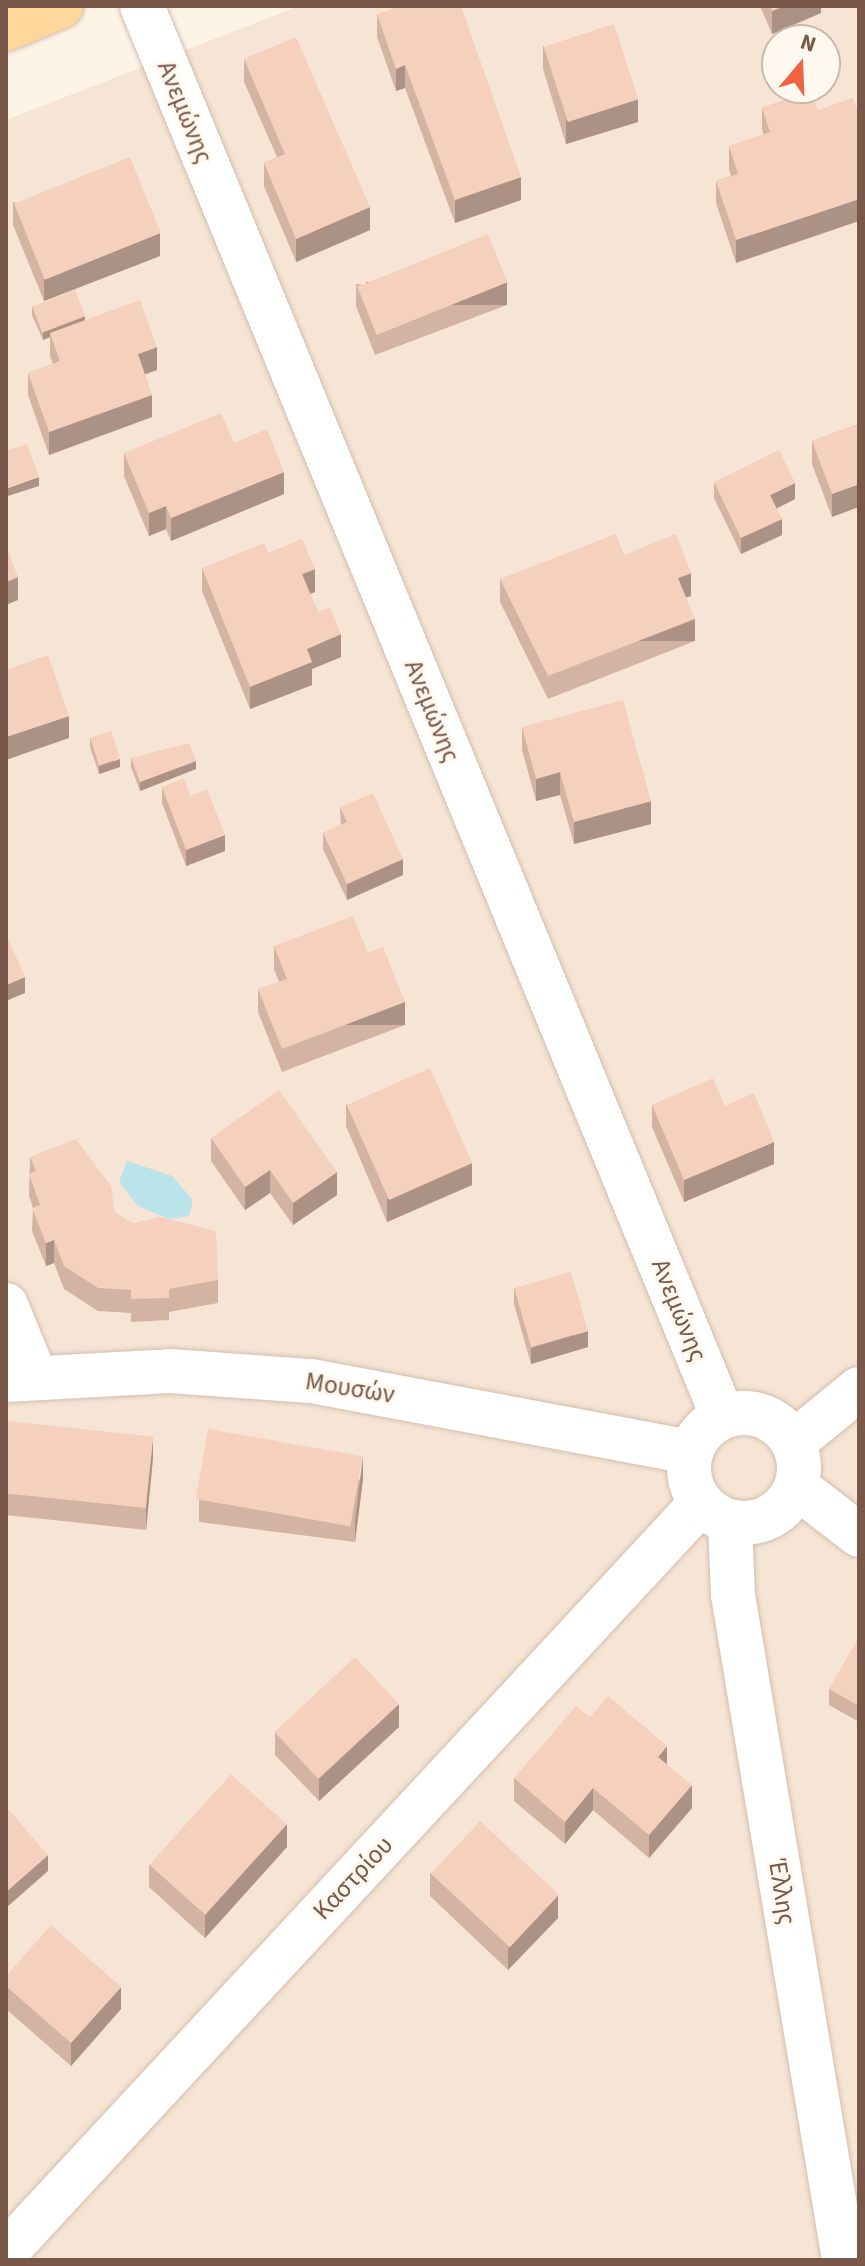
<!DOCTYPE html>
<html>
<head>
<meta charset="utf-8">
<style>
  body { margin:0 }
  #map { position:relative; width:865px; height:2266px; overflow:hidden; background:#fef4e6; font-family:"Source Sans 3",sans-serif }
  div>[style] { position:absolute }
  .residential>* { inset:0; background:#f6e5d4 }
  .water>* { inset:0; background:#b9e4e9 }
  .roads { filter:drop-shadow(0 0 2px #d3bdae) drop-shadow(0 0 2px #d3bdae) }
  .minor>* { height:44px; margin:-22px; padding:0 22px; transform-origin:22px; border-radius:22px; background:#fff }
  .minor>.ring { margin:-22px; padding:0; box-sizing:content-box; background:none; border:44px solid #fff; border-radius:50% }
  .major>* { height:44px; margin:-22px; padding:0 22px; transform-origin:22px; border-radius:22px; background:#ffd69c }
  .wall>* { inset:0; background:#d3b3a2 }
  .shaded-wall>* { inset:0; background:#ac9284; transform-origin:0 0 }
  .building>* { inset:0; background:#f5d0bc; transform-origin:0 0 }
  span { translate:-50% -50%; white-space:nowrap; text-align:center; line-height:1.15; -webkit-text-stroke:6px #fff8ee; paint-order:stroke }
  .street-label { font-size:26px; color:#795849 }
  .frame { position:absolute; inset:0; border:8px solid #795849; pointer-events:none }
  .north { position:absolute; left:761px; top:24px; width:80px; height:80px; box-sizing:border-box; background:#fff8ee; border:2px solid #c9b8ac; border-radius:50%; rotate:19deg; font-size:22px; font-weight:700; line-height:32px; text-align:center; color:#795849 }
  .north::after { content:''; display:block; margin:auto; width:28px; height:36px; background:#ef6344; clip-path:polygon(50% 0,100% 100%,50% 72%,0 100%) }
</style>
</head>
<body>
<div id="map">
  <div class="residential">
    <div style="clip-path:polygon(evenodd,299px 6px,859px 6px,859px 2260px,6px 2260px,6px 120px,299px 6px,777px 40px,825px 40px,825px 88px,777px 88px,777px 40px)"></div>
  </div>
  <div class="water">
    <div style="clip-path:polygon(127px 1161px,172px 1176px,193px 1200px,189px 1216px,169px 1219px,138px 1206px,119px 1182px)"></div>
  </div>
  <div class="roads">
    <div class="minor">
      <div style="left:142px;top:6px;width:1526px;rotate:67.62deg"></div>
      <div style="left:6px;top:1305px;width:74px;rotate:67.9deg"></div>
      <div style="left:6px;top:1380px;width:164px;rotate:-3.1deg"></div>
      <div style="left:170px;top:1371px;width:141px;rotate:4.1deg"></div>
      <div style="left:311px;top:1381px;width:386px;rotate:10.6deg"></div>
      <div class="ring" style="left:689px;top:1413px;width:66px;height:66px"></div>
      <div style="left:794px;top:1442px;width:84px;rotate:-39.2deg"></div>
      <div style="left:797px;top:1487px;width:78px;rotate:37.7deg"></div>
      <div style="left:730px;top:1523px;width:72px;rotate:87.6deg"></div>
      <div style="left:733px;top:1595px;width:674px;rotate:80.52deg"></div>
      <div style="left:6px;top:2252px;width:1020px;rotate:-47.14deg"></div>
    </div>
    <div class="major">
      <div style="left:6px;top:29px;width:60px;rotate:-22.7deg"></div>
    </div>
  </div>
  <div class="wall">
    <div style="clip-path:polygon(760px 6px,821px 6px,821px 13px,772px 34px)"></div>
    <div style="clip-path:polygon(377px 14px,521px 200px,455px 223px,405px 88px,396px 91px,377px 37px)"></div>
    <div style="clip-path:polygon(543px 46px,638px 122px,566px 144px,543px 69px)"></div>
    <div style="clip-path:polygon(244px 59px,370px 230px,296px 262px,264px 186px,264px 163px,277px 157px,244px 82px)"></div>
    <div style="clip-path:polygon(811px 91px,736px 263px,716px 203px,716px 181px,731px 176px,729px 169px,729px 146px,764px 135px,762px 130px,762px 108px)"></div>
    <div style="clip-path:polygon(13px 202px,160px 256px,44px 301px,13px 225px)"></div>
    <div style="clip-path:polygon(356px 284px,507px 305px,375px 355px,356px 306px)"></div>
    <div style="clip-path:polygon(32px 306px,85px 320px,157px 370px,145px 374px,152px 417px,49px 455px,28px 395px,28px 373px,53px 364px,50px 356px,50px 337px,43px 340px,32px 315px)"></div>
    <div style="clip-path:polygon(859px 424px,832px 517px,812px 464px,812px 441px)"></div>
    <div style="clip-path:polygon(234px 443px,284px 494px,171px 541px,166px 529px,149px 536px,124px 476px,124px 453px)"></div>
    <div style="clip-path:polygon(714px 482px,795px 499px,776px 508px,782px 535px,741px 554px,714px 498px)"></div>
    <div style="clip-path:polygon(268px 553px,315px 592px,310px 594px,318px 612px,341px 657px,312px 669px,312px 685px,250px 709px,202px 591px,202px 568px)"></div>
    <div style="clip-path:polygon(624px 555px,691px 596px,686px 597px,695px 641px,548px 699px,500px 602px,500px 579px)"></div>
    <div style="clip-path:polygon(522px 727px,651px 824px,574px 844px,560px 795px,536px 801px,522px 750px)"></div>
    <div style="clip-path:polygon(90px 738px,120px 767px,99px 774px,90px 747px)"></div>
    <div style="clip-path:polygon(131px 758px,196px 769px,140px 791px,131px 767px)"></div>
    <div style="clip-path:polygon(162px 787px,190px 796px,225px 851px,186px 866px,162px 803px)"></div>
    <div style="clip-path:polygon(340px 807px,403px 875px,347px 900px,323px 849px,323px 833px,341px 825px)"></div>
    <div style="clip-path:polygon(274px 946px,368px 953px,405px 1025px,282px 1072px,258px 1012px,258px 989px,279px 982px,274px 969px)"></div>
    <div style="clip-path:polygon(346px 1104px,472px 1185px,387px 1222px,346px 1126px)"></div>
    <div style="clip-path:polygon(652px 1105px,725px 1106px,774px 1164px,684px 1202px,652px 1127px)"></div>
    <div style="clip-path:polygon(211px 1138px,337px 1195px,293px 1225px,270px 1193px,245px 1210px,211px 1161px)"></div>
    <div style="clip-path:polygon(859px 1143px,859px 1164px,857px 1162px,857px 1146px)"></div>
    <div style="clip-path:polygon(30px 1157px,218px 1280px,218px 1303px,169px 1312px,169px 1320px,131px 1322px,131px 1313px,98px 1311px,64px 1289px,54px 1263px,46px 1266px,32px 1231px,33px 1208px,29px 1196px)"></div>
    <div style="clip-path:polygon(514px 1288px,588px 1347px,531px 1364px,514px 1304px)"></div>
    <div style="clip-path:polygon(6px 1421px,153px 1458px,146px 1530px,6px 1515px)"></div>
    <div style="clip-path:polygon(363px 1479px,355px 1542px,199px 1522px,199px 1499px)"></div>
    <div style="clip-path:polygon(859px 1643px,859px 1722px,829px 1705px,829px 1689px)"></div>
    <div style="clip-path:polygon(590px 1717px,667px 1764px,692px 1808px,649px 1858px,593px 1810px,565px 1844px,514px 1801px,514px 1778px)"></div>
    <div style="clip-path:polygon(399px 1727px,319px 1801px,275px 1755px,275px 1732px)"></div>
    <div style="clip-path:polygon(287px 1847px,205px 1938px,149px 1887px,149px 1865px)"></div>
    <div style="clip-path:polygon(430px 1873px,558px 1918px,508px 1970px,430px 1896px)"></div>
    <div style="clip-path:polygon(6px 1976px,121px 2009px,71px 2066px,6px 2009px)"></div>
  </div>
  <div class="shaded-wall">
    <div style="clip-path:polygon(785px 6px,821px 6px,821px 13px,772px 34px,772px 11px)"></div>
    <div style="clip-path:polygon(405px 65px,405px 88px,396px 91px,396px 69px)"></div>
    <div style="clip-path:polygon(638px 99px,638px 122px,566px 144px,566px 121px)"></div>
    <div style="clip-path:polygon(521px 177px,521px 200px,455px 223px,455px 200px)"></div>
    <div style="clip-path:polygon(859px 199px,859px 221px,736px 263px,736px 240px)"></div>
    <div style="clip-path:polygon(370px 207px,370px 230px,296px 262px,296px 239px)"></div>
    <div style="clip-path:polygon(160px 233px,160px 256px,44px 301px,44px 279px)"></div>
    <div style="left:507px;top:282px;width:23px;height:141px;rotate:90deg"></div>
    <div style="clip-path:polygon(85px 316px,85px 324px,50px 333px,50px 337px,43px 340px,43px 332px)"></div>
    <div style="clip-path:polygon(157px 347px,157px 370px,138px 377px,138px 354px)"></div>
    <div style="clip-path:polygon(152px 395px,152px 417px,49px 455px,49px 432px)"></div>
    <div style="clip-path:polygon(284px 472px,284px 494px,171px 541px,171px 518px)"></div>
    <div style="clip-path:polygon(39px 477px,39px 486px,8px 496px,8px 488px)"></div>
    <div style="clip-path:polygon(795px 483px,795px 499px,770px 512px,770px 495px)"></div>
    <div style="clip-path:polygon(859px 484px,859px 507px,832px 517px,832px 494px)"></div>
    <div style="clip-path:polygon(166px 506px,166px 529px,149px 536px,149px 513px)"></div>
    <div style="clip-path:polygon(782px 519px,782px 535px,741px 554px,741px 538px)"></div>
    <div style="clip-path:polygon(315px 569px,315px 592px,302px 597px,302px 574px)"></div>
    <div style="clip-path:polygon(691px 573px,691px 596px,678px 600px,678px 578px)"></div>
    <div style="clip-path:polygon(18px 577px,18px 600px,6px 605px,6px 582px)"></div>
    <div style="left:695px;top:619px;width:22px;height:158px;rotate:90deg"></div>
    <div style="clip-path:polygon(341px 634px,341px 657px,312px 669px,312px 685px,250px 709px,250px 687px,307px 649px)"></div>
    <div style="clip-path:polygon(69px 716px,69px 738px,6px 760px,6px 737px)"></div>
    <div style="clip-path:polygon(120px 759px,120px 767px,99px 774px,99px 766px)"></div>
    <div style="clip-path:polygon(196px 761px,196px 769px,140px 791px,140px 782px)"></div>
    <div style="clip-path:polygon(560px 772px,560px 795px,536px 801px,536px 779px)"></div>
    <div style="clip-path:polygon(651px 801px,651px 824px,574px 844px,574px 822px)"></div>
    <div style="clip-path:polygon(225px 835px,225px 851px,186px 866px,186px 850px)"></div>
    <div style="clip-path:polygon(403px 859px,403px 875px,347px 900px,347px 884px)"></div>
    <div style="clip-path:polygon(25px 977px,25px 993px,6px 1001px,6px 985px)"></div>
    <div style="left:405px;top:1002px;width:23px;height:132px;rotate:90deg"></div>
    <div style="clip-path:polygon(774px 1142px,774px 1164px,684px 1202px,684px 1180px)"></div>
    <div style="clip-path:polygon(472px 1163px,472px 1185px,387px 1222px,387px 1199px)"></div>
    <div style="clip-path:polygon(270px 1170px,270px 1193px,245px 1210px,245px 1187px)"></div>
    <div style="clip-path:polygon(337px 1172px,337px 1195px,293px 1225px,293px 1203px)"></div>
    <div style="clip-path:polygon(54px 1240px,54px 1263px,46px 1266px,46px 1243px)"></div>
    <div style="clip-path:polygon(588px 1331px,588px 1347px,531px 1364px,531px 1348px)"></div>
    <div style="clip-path:polygon(153px 1436px,153px 1458px,146px 1530px,146px 1507px)"></div>
    <div style="clip-path:polygon(363px 1456px,363px 1479px,355px 1542px,355px 1520px)"></div>
    <div style="clip-path:polygon(399px 1704px,399px 1727px,319px 1801px,319px 1779px)"></div>
    <div style="clip-path:polygon(667px 1746px,667px 1768px,658px 1757px)"></div>
    <div style="clip-path:polygon(692px 1785px,692px 1808px,649px 1858px,649px 1835px)"></div>
    <div style="clip-path:polygon(593px 1788px,593px 1810px,565px 1844px,565px 1822px)"></div>
    <div style="clip-path:polygon(287px 1824px,287px 1847px,205px 1938px,205px 1915px)"></div>
    <div style="clip-path:polygon(48px 1855px,48px 1871px,6px 1908px,6px 1892px)"></div>
    <div style="clip-path:polygon(558px 1895px,558px 1918px,508px 1970px,508px 1948px)"></div>
    <div style="clip-path:polygon(121px 1987px,121px 2009px,71px 2066px,71px 2043px)"></div>
  </div>
  <div class="building">
    <div style="clip-path:polygon(401px 6px,461px 6px,521px 177px,455px 200px,405px 65px,396px 69px,377px 14px)"></div>
    <div style="clip-path:polygon(770px 6px,785px 6px,772px 11px)"></div>
    <div style="left:614px;top:24px;width:79px;height:74px;rotate:72deg"></div>
    <div style="clip-path:polygon(296px 37px,370px 207px,296px 239px,264px 163px,285px 154px,244px 59px)"></div>
    <div style="clip-path:polygon(811px 91px,818px 110px,853px 98px,859px 115px,859px 199px,736px 240px,716px 181px,738px 174px,729px 146px,770px 132px,762px 108px)"></div>
    <div style="left:130px;top:157px;width:82px;height:125px;rotate:68deg"></div>
    <div style="left:488px;top:234px;width:52px;height:141px;rotate:68deg"></div>
    <div style="left:75px;top:290px;width:28px;height:46px;rotate:69deg"></div>
    <div style="clip-path:polygon(140px 300px,157px 347px,138px 354px,152px 395px,49px 432px,28px 373px,60px 361px,50px 333px)"></div>
    <div style="clip-path:polygon(221px 413px,234px 443px,267px 429px,284px 472px,171px 518px,166px 506px,149px 513px,124px 453px)"></div>
    <div style="clip-path:polygon(859px 424px,859px 484px,832px 494px,812px 441px)"></div>
    <div style="clip-path:polygon(27px 444px,39px 477px,8px 488px,6px 482px,6px 451px)"></div>
    <div style="clip-path:polygon(779px 450px,795px 483px,770px 495px,782px 519px,741px 538px,714px 482px)"></div>
    <div style="clip-path:polygon(616px 534px,624px 555px,676px 534px,691px 573px,678px 578px,695px 619px,548px 676px,500px 579px)"></div>
    <div style="clip-path:polygon(302px 539px,315px 569px,302px 574px,318px 612px,330px 608px,341px 634px,307px 649px,312px 662px,250px 687px,202px 568px,264px 543px,268px 553px)"></div>
    <div style="clip-path:polygon(6px 546px,18px 577px,6px 582px)"></div>
    <div style="clip-path:polygon(48px 655px,69px 716px,6px 737px,6px 670px)"></div>
    <div style="clip-path:polygon(623px 700px,651px 801px,574px 822px,560px 772px,536px 779px,522px 727px)"></div>
    <div style="left:111px;top:731px;width:29px;height:22px;rotate:72deg"></div>
    <div style="clip-path:polygon(189px 743px,196px 761px,140px 782px,131px 758px)"></div>
    <div style="clip-path:polygon(184px 778px,190px 796px,207px 789px,225px 835px,186px 850px,162px 787px)"></div>
    <div style="clip-path:polygon(373px 793px,403px 859px,347px 884px,323px 833px,347px 822px,340px 807px)"></div>
    <div style="clip-path:polygon(353px 916px,368px 953px,383px 947px,405px 1002px,282px 1049px,258px 989px,287px 979px,274px 946px)"></div>
    <div style="clip-path:polygon(6px 934px,25px 977px,6px 985px)"></div>
    <div style="left:430px;top:1068px;width:104px;height:91px;rotate:66deg"></div>
    <div style="clip-path:polygon(713px 1078px,725px 1106px,754px 1093px,774px 1142px,684px 1180px,652px 1105px)"></div>
    <div style="clip-path:polygon(279px 1090px,337px 1172px,293px 1203px,270px 1170px,245px 1187px,211px 1138px)"></div>
    <div style="clip-path:polygon(76px 1139px,111px 1186px,115px 1213px,133px 1223px,160px 1217px,216px 1231px,218px 1280px,169px 1289px,169px 1298px,131px 1299px,131px 1290px,98px 1288px,64px 1266px,54px 1240px,46px 1243px,32px 1208px,40px 1205px,29px 1174px,36px 1171px,30px 1157px)"></div>
    <div style="left:571px;top:1272px;width:61px;height:59px;rotate:74deg"></div>
    <div style="left:6px;top:1421px;width:148px;height:72px;rotate:6deg"></div>
    <div style="left:208px;top:1429px;width:157px;height:71px;rotate:10deg"></div>
    <div style="clip-path:polygon(856px 1642px,859px 1643px,859px 1706px,829px 1689px)"></div>
    <div style="left:355px;top:1657px;width:64px;height:110px;rotate:47deg"></div>
    <div style="clip-path:polygon(608px 1696px,667px 1746px,658px 1757px,692px 1785px,649px 1835px,593px 1788px,565px 1822px,514px 1778px,576px 1706px,590px 1717px)"></div>
    <div style="left:231px;top:1774px;width:75px;height:122px;rotate:42deg"></div>
    <div style="clip-path:polygon(7px 1808px,48px 1855px,6px 1892px,6px 1809px)"></div>
    <div style="left:480px;top:1821px;width:108px;height:72px;rotate:43deg"></div>
    <div style="clip-path:polygon(51px 1925px,121px 1987px,71px 2043px,6px 1986px,6px 1976px)"></div>
  </div>
  <div class="street-label">
    <span style="left:185px;top:112px;rotate:68deg">Ανεμώνης</span>
    <span style="left:432px;top:711px;rotate:68deg">Ανεμώνης</span>
    <span style="left:679px;top:1310px;rotate:68deg">Ανεμώνης</span>
    <span style="left:350px;top:1388px;rotate:9deg">Μουσών</span>
    <span style="left:353px;top:1878px;rotate:-47deg">Καστρίου</span>
    <span style="left:782px;top:1892px;rotate:81deg">Έλλης</span>
  </div>
  <div class="frame"></div>
  <div class="north">N</div>
</div>
</body>
</html>
